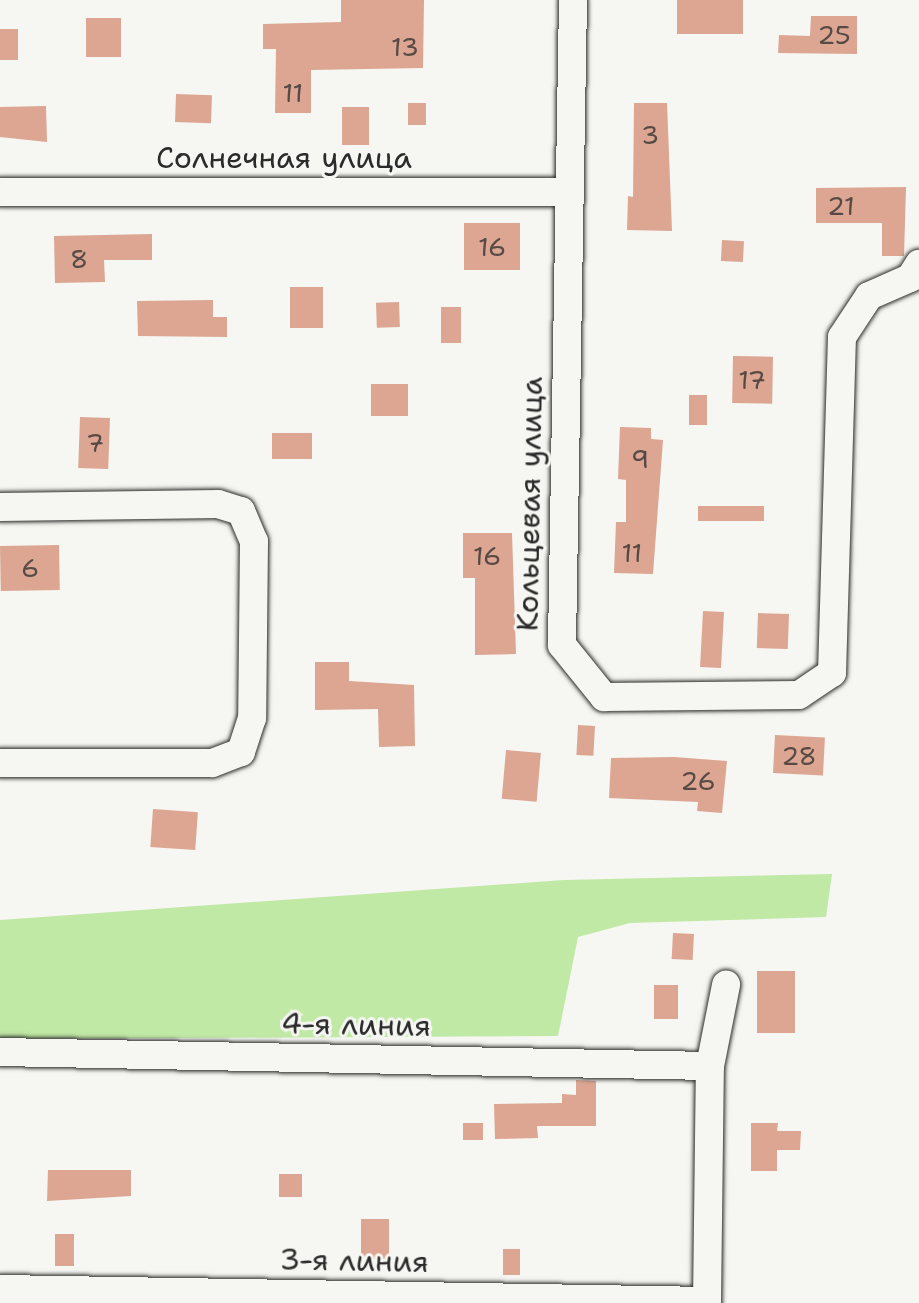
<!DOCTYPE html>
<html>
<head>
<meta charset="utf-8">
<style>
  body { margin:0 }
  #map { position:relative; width:919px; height:1303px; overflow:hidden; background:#f6f6f2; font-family:"Shantell Sans",sans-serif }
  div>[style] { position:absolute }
  .green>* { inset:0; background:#c0e9a5 }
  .building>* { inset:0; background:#dca692; transform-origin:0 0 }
  .roads { filter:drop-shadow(0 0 2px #2b2b2b) drop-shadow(0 0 2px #2b2b2b) }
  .minor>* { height:28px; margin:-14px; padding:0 14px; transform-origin:14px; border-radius:14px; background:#f6f6f2 }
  span { translate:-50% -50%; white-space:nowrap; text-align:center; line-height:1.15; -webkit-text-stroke:6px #f6f6f2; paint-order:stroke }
  .number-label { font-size:26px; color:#574a45 }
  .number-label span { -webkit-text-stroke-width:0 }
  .street-label { font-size:30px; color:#2b2b2b }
</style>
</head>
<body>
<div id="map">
  <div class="green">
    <div style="clip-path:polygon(832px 874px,826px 917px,630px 923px,578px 937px,558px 1036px,0 1039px,0 920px,564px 880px)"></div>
  </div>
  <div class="building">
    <div style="clip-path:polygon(341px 0,424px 0,423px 68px,311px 70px,311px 113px,275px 113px,276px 49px,263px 49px,263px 24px,341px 22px)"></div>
    <div style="left:677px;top:0;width:66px;height:34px"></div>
    <div style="clip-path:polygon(811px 16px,857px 16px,857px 54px,778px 53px,779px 35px,810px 36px)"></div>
    <div style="left:86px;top:18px;width:35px;height:39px"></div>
    <div style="left:18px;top:29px;width:31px;height:18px;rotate:90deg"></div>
    <div style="left:176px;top:94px;width:36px;height:28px;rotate:2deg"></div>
    <div style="left:408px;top:103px;width:18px;height:22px"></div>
    <div style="clip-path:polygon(634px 103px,667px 103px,672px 231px,627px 230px,628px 196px,633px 197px)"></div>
    <div style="clip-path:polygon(46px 106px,47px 142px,0 137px,0 107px)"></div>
    <div style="left:342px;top:107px;width:27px;height:38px"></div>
    <div style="clip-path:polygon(906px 187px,904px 256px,882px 256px,882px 223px,816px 223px,816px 188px)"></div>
    <div style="left:520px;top:223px;width:47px;height:56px;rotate:90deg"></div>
    <div style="clip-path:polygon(152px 234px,152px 260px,104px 260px,105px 282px,55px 283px,54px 236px)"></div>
    <div style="left:722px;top:240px;width:22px;height:21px;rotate:3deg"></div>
    <div style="left:290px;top:287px;width:33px;height:41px"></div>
    <div style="clip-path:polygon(213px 300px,213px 317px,227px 317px,227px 337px,138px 336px,137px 301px)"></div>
    <div style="left:399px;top:302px;width:25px;height:23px;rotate:88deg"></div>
    <div style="left:441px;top:307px;width:20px;height:36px"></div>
    <div style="left:733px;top:356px;width:40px;height:47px;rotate:1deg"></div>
    <div style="left:371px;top:384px;width:37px;height:32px"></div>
    <div style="left:689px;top:395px;width:18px;height:30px"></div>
    <div style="left:80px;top:417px;width:30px;height:51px;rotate:2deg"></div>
    <div style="clip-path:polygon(620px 427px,651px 428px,651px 439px,663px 440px,653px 574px,614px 573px,616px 522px,626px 522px,626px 480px,618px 479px)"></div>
    <div style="left:272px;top:433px;width:40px;height:26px"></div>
    <div style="left:698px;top:506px;width:66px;height:15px"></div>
    <div style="clip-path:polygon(463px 533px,512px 533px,516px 654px,475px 655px,475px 578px,463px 578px)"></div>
    <div style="left:59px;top:545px;width:45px;height:59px;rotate:89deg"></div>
    <div style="left:703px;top:611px;width:21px;height:56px;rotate:3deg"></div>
    <div style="left:758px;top:613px;width:31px;height:35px;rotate:2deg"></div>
    <div style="clip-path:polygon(315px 662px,349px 662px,349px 681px,414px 685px,415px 746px,379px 747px,378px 709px,315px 710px)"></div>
    <div style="left:578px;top:725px;width:17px;height:30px;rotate:3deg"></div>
    <div style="left:775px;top:735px;width:50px;height:38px;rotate:3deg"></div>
    <div style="left:506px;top:750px;width:35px;height:49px;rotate:5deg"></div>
    <div style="clip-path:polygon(674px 757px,727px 761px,722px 813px,697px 811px,698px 802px,609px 798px,611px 758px)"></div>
    <div style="left:153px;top:809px;width:45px;height:38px;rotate:4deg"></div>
    <div style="left:673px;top:933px;width:21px;height:26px;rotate:3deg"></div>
    <div style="left:795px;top:971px;width:62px;height:38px;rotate:90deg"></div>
    <div style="left:654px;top:985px;width:24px;height:34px"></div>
    <div style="clip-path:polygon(576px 1080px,596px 1081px,596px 1126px,537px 1126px,538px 1138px,495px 1139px,494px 1104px,562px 1103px,562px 1094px,576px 1095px)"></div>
    <div style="left:463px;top:1123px;width:20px;height:17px"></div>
    <div style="clip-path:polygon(751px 1123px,778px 1123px,777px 1131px,801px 1131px,800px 1150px,777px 1150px,777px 1171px,751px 1171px)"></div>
    <div style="clip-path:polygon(48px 1170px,131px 1170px,131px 1196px,47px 1201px)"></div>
    <div style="left:302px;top:1174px;width:23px;height:23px;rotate:90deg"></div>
    <div style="left:361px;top:1219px;width:28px;height:40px"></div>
    <div style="left:55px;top:1234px;width:19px;height:32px"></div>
    <div style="left:503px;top:1249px;width:17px;height:26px"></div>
  </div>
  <div class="roads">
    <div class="minor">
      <div style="left:573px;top:0;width:645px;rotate:90.98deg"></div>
      <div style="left:562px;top:645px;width:67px;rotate:51.1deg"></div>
      <div style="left:604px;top:697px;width:195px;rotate:-0.6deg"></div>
      <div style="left:799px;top:695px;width:40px;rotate:-34deg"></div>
      <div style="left:832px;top:673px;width:336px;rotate:-88.3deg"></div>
      <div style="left:842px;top:337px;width:49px;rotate:-56.6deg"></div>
      <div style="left:869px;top:296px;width:45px;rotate:-23.7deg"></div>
      <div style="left:910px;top:278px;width:17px;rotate:-57deg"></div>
      <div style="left:0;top:192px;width:568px"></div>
      <div style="left:0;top:507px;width:218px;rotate:-0.8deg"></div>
      <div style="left:218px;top:504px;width:24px;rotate:17deg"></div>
      <div style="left:241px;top:511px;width:33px;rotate:67deg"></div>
      <div style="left:254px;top:541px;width:177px;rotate:90.6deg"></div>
      <div style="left:252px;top:718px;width:36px;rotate:108deg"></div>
      <div style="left:241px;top:752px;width:31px;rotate:159deg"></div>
      <div style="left:212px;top:763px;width:212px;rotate:180deg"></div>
      <div style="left:0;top:1052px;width:710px;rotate:1.13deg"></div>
      <div style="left:0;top:1289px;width:707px;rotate:0.97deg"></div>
      <div style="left:707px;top:1303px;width:237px;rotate:-89.3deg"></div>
      <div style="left:710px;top:1066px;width:83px;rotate:-78.8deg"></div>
    </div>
  </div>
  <div class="number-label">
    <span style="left:834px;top:35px">25</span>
    <span style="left:405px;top:47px">13</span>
    <span style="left:293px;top:93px">11</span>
    <span style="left:650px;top:135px">3</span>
    <span style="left:841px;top:206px">21</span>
    <span style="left:492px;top:247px">16</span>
    <span style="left:79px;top:259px">8</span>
    <span style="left:752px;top:380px">17</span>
    <span style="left:95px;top:443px">7</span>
    <span style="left:640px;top:459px">9</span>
    <span style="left:632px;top:553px">11</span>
    <span style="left:487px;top:556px">16</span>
    <span style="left:30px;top:568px">6</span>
    <span style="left:799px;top:756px">28</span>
    <span style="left:698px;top:781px">26</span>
  </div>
  <div class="street-label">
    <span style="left:284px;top:158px">Солнечная улица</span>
    <span style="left:530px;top:504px;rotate:-89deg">Кольцевая улица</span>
    <span style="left:356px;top:1025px;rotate:1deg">4-я линия</span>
    <span style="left:354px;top:1261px;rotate:1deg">3-я линия</span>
  </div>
</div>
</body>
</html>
